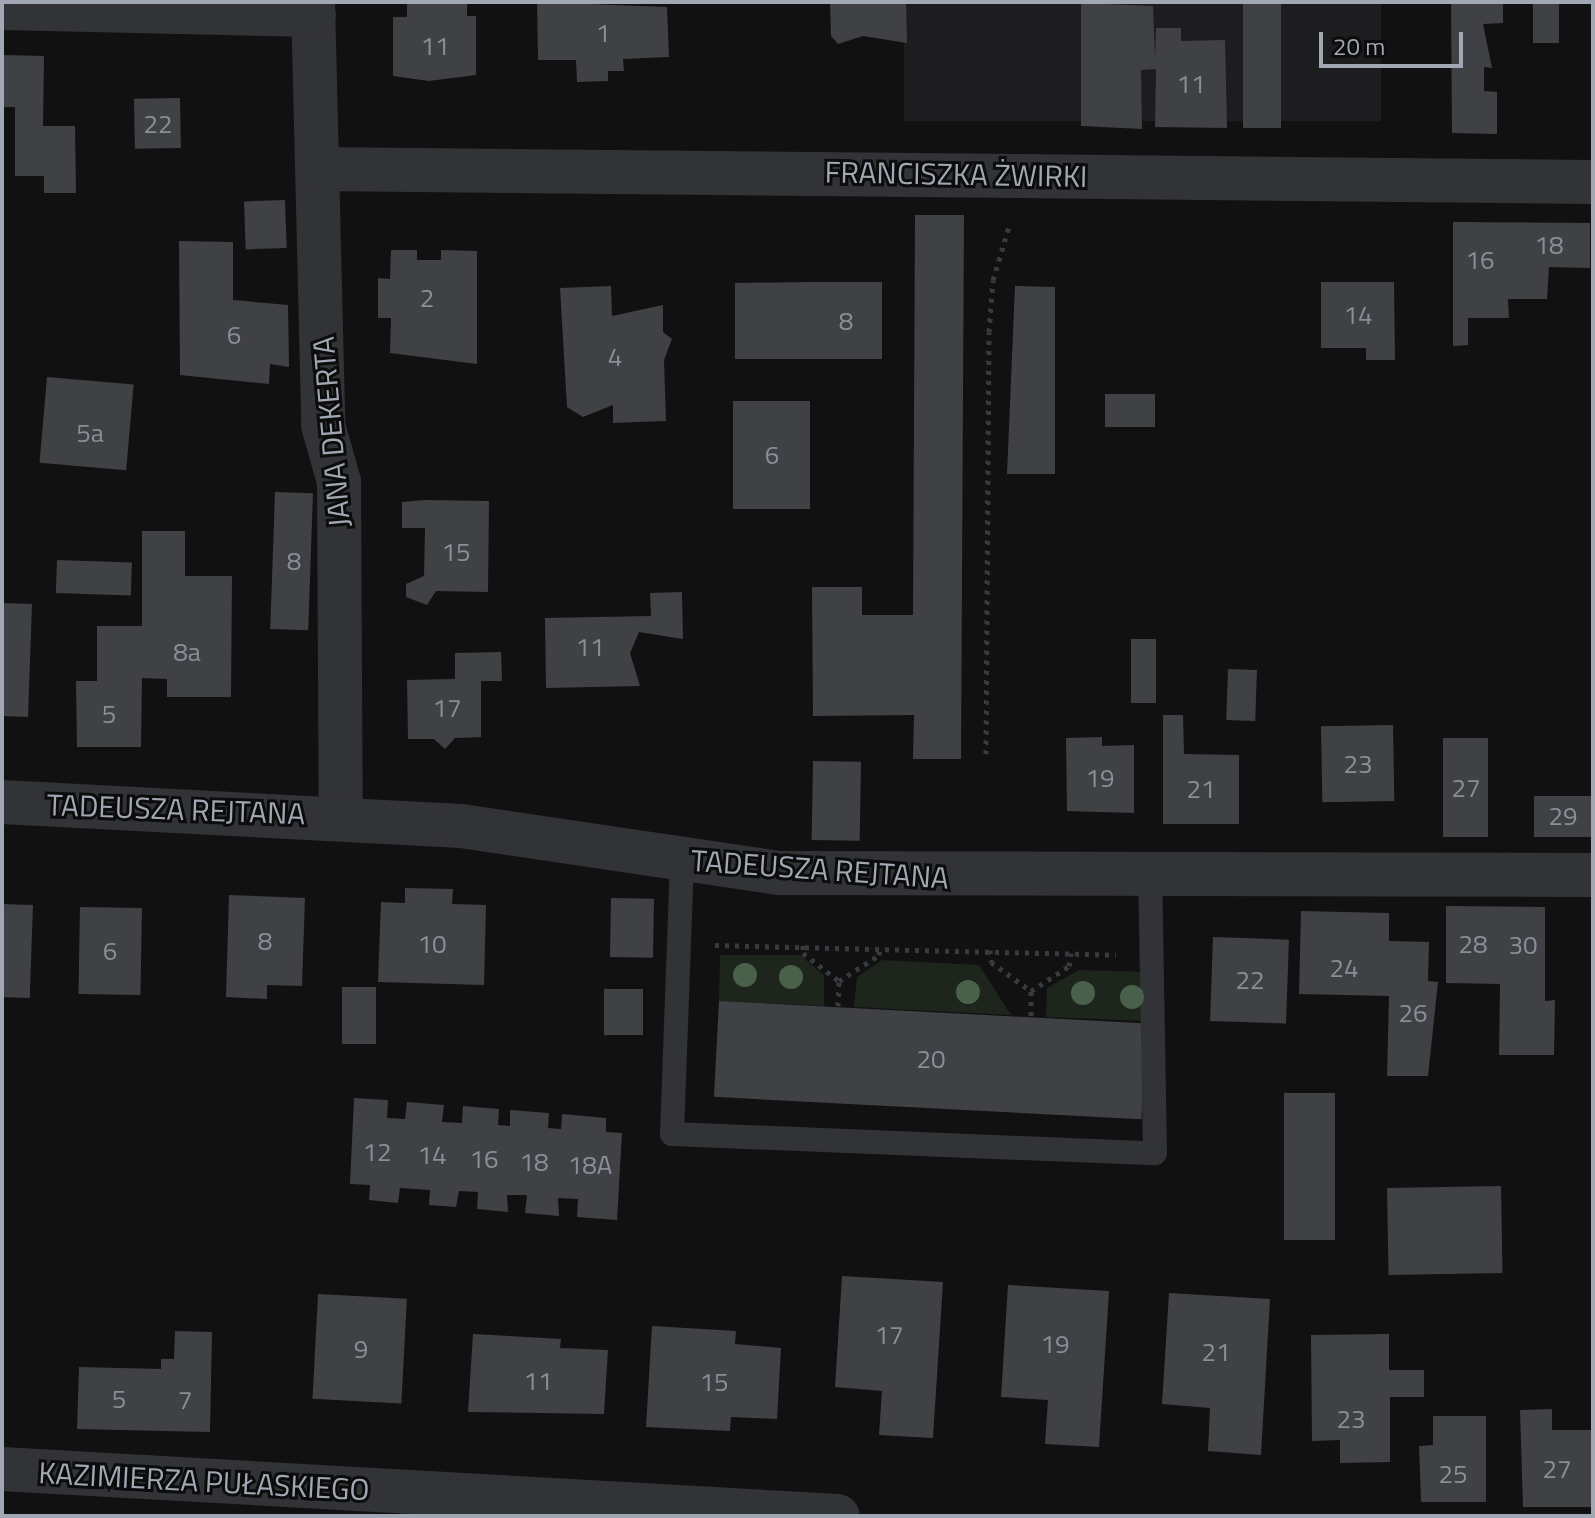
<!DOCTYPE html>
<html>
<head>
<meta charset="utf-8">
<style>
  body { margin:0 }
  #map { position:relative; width:1595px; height:1518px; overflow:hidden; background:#111112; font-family:"Titillium Web",sans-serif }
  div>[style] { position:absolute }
  .built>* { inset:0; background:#1d1d1f; transform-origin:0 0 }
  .green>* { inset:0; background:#1d251d }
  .building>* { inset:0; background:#404145; transform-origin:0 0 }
  .path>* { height:5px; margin-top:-2.5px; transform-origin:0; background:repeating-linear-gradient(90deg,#373a3f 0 4px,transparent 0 10px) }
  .lane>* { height:24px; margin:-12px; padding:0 12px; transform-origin:12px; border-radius:12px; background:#323337 }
  .street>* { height:44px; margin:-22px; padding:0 22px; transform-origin:22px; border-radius:22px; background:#323337 }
  .trees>* { width:24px; height:24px; margin:-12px; border-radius:50%; background:#49604a }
  span { translate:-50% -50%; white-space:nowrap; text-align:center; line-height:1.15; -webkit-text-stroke:6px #0c0c0d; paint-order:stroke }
  .number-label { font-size:26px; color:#898e98 }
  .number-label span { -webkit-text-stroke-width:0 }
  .street-label { font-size:30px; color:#a1a8b4 }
  .frame { position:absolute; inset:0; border:4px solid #a1a8b4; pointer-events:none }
  .scale { position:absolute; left:1319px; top:32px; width:144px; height:36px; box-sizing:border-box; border:4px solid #a1a8b4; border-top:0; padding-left:10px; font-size:24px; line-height:28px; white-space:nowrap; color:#a1a8b4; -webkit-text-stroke:6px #0c0c0d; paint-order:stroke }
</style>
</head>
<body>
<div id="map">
  <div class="built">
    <div style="left:904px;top:2px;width:477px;height:119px"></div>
  </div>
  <div class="green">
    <div style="clip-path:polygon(720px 955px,800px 955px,824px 975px,824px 1006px,719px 1001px)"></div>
    <div style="clip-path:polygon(882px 960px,979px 965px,1011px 1015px,854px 1007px,857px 977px)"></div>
    <div style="clip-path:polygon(1079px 970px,1146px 972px,1147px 1021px,1046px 1017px,1047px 988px)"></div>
  </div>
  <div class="building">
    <div style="clip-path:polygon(407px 2px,467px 2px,467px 16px,476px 16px,476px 75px,429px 81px,393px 76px,393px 17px,407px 17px)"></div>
    <div style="clip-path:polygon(537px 2px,667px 7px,669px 57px,623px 59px,624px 71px,608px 71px,608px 81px,577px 82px,576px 60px,538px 60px)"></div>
    <div style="clip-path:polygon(830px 2px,906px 2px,907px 43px,863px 36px,838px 44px,831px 36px)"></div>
    <div style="left:1243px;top:2px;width:38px;height:126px"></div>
    <div style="clip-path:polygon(1451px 2px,1503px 2px,1503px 23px,1483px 24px,1492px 68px,1484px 67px,1484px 91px,1497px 92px,1497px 134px,1452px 133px)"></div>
    <div style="left:1533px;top:2px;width:26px;height:41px"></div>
    <div style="clip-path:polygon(1081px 3px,1153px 6px,1155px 59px,1156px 28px,1181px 28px,1181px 41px,1225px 40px,1227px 128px,1155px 127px,1156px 69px,1141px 70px,1142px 129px,1081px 126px)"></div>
    <div style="clip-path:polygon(2px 55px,44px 56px,43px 126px,75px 126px,76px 193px,44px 193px,44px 176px,15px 176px,15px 107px,2px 107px)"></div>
    <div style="left:180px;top:98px;width:50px;height:46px;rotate:89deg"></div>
    <div style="left:285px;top:200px;width:48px;height:41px;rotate:88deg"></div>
    <div style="clip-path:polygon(915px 215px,964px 215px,961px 759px,913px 759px,914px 715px,813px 716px,812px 587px,862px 587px,862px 615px,913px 615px)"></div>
    <div style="clip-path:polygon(1453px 222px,1590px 223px,1590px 268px,1549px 267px,1547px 299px,1508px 299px,1509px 318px,1468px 318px,1468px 345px,1453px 346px)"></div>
    <div style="clip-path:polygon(179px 241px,233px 242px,233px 300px,288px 305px,289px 367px,270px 364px,269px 384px,180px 375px)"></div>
    <div style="clip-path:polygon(391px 250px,417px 250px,417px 260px,441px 260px,441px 250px,477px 251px,477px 364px,390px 353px,391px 318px,378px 318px,378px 278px,390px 279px)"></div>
    <div style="clip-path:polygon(810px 282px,882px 282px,882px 359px,735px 359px,735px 283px)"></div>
    <div style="clip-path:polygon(1321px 282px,1394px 282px,1395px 360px,1366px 360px,1366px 348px,1321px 348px)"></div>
    <div style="clip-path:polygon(611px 286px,612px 316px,663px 305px,663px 332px,672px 339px,664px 360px,666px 421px,613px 423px,613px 405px,583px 417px,567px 407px,560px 288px)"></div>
    <div style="clip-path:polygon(1015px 286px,1055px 287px,1055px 474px,1007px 474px)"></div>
    <div style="left:47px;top:377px;width:87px;height:86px;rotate:5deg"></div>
    <div style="left:1105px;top:394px;width:50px;height:33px"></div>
    <div style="left:733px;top:401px;width:77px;height:108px"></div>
    <div style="left:275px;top:492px;width:38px;height:137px;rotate:2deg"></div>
    <div style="clip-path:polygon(425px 500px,489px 501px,488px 592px,436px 591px,427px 605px,406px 597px,406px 584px,424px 576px,425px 528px,402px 528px,402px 502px)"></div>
    <div style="clip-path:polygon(142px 531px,185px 531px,185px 576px,232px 576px,231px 697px,167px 697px,167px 679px,142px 678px,141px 747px,77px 747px,76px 681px,97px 681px,97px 626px,142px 626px)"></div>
    <div style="left:57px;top:560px;width:75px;height:33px;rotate:2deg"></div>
    <div style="clip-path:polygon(682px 592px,683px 639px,639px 632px,630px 653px,640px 686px,546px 688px,545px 618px,651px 616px,650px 593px)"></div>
    <div style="left:2px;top:603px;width:30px;height:113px;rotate:2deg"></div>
    <div style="left:1131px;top:639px;width:25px;height:64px"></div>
    <div style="clip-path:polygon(501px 652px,502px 681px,481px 681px,481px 737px,455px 738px,445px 749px,434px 739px,408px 739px,407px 680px,455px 679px,455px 653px)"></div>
    <div style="left:1228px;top:669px;width:29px;height:51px;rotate:2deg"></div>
    <div style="clip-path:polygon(1163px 715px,1183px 715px,1184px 754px,1239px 755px,1239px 824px,1163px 824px)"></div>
    <div style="left:1393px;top:725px;width:76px;height:72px;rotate:89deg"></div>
    <div style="clip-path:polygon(1102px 737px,1102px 746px,1134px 745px,1134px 813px,1067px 811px,1066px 738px)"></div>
    <div style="left:1443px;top:738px;width:45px;height:99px"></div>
    <div style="left:813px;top:761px;width:48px;height:79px;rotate:1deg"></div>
    <div style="left:1534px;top:796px;width:59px;height:41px"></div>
    <div style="clip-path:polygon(405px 888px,453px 889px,452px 904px,486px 905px,484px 985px,378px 982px,381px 902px,405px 903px)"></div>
    <div style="clip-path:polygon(229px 895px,305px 898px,302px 986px,267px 985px,267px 999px,226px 997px)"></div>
    <div style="left:611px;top:898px;width:43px;height:59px;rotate:1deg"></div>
    <div style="left:2px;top:904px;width:31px;height:93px;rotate:2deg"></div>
    <div style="clip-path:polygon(1446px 906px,1545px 907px,1545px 1001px,1555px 1000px,1554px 1055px,1499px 1055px,1500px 984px,1446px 983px)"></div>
    <div style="left:80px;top:907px;width:62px;height:87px;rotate:1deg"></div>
    <div style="clip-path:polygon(1301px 911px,1389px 913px,1389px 941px,1429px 942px,1428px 981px,1438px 982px,1428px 1076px,1387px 1076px,1389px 996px,1299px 994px)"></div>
    <div style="left:1213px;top:937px;width:76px;height:84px;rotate:2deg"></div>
    <div style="left:342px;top:987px;width:34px;height:57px"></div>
    <div style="left:604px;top:989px;width:39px;height:46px"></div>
    <div style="left:719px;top:1001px;width:428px;height:96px;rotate:3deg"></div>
    <div style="left:1284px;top:1093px;width:51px;height:147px"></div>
    <div style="clip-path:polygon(354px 1098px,388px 1100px,387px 1118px,405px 1119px,407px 1102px,444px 1105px,442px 1122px,462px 1123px,463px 1106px,499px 1109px,498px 1125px,510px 1126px,510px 1110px,549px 1113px,548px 1128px,561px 1129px,562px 1114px,606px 1118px,606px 1132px,622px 1133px,617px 1220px,577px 1217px,578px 1199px,558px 1198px,559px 1216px,525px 1213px,527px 1195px,507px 1195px,508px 1212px,477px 1209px,478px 1192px,459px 1191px,456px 1207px,429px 1205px,430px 1190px,400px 1188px,398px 1203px,369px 1200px,370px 1185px,350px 1184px)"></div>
    <div style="left:1501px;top:1186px;width:87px;height:114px;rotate:89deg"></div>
    <div style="clip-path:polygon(842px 1276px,943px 1282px,933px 1438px,879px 1435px,882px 1391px,835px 1387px)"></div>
    <div style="clip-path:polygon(1008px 1285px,1109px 1291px,1099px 1447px,1045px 1444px,1048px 1400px,1001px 1397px)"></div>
    <div style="clip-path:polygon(1169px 1293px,1270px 1299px,1261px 1455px,1208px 1451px,1210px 1408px,1162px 1404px)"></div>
    <div style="left:318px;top:1294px;width:89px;height:105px;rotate:3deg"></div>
    <div style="clip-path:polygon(652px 1326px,736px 1331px,735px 1344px,781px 1348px,777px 1419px,731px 1417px,730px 1431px,646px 1427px)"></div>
    <div style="clip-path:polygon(175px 1331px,212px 1332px,210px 1432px,77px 1429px,79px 1367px,161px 1369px,161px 1359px,174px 1359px)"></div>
    <div style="clip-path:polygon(473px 1334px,561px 1339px,560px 1348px,608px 1350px,604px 1414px,468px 1412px)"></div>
    <div style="clip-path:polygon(1389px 1334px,1389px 1370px,1424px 1370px,1424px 1397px,1390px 1397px,1390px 1462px,1340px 1463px,1340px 1440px,1312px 1441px,1311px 1335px)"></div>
    <div style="clip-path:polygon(1552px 1409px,1552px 1430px,1593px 1430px,1593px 1507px,1523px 1507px,1520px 1410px)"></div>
    <div style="clip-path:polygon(1433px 1416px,1486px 1416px,1486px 1502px,1421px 1502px,1419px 1446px,1433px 1445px)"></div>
  </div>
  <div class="path">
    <div style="left:986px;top:754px;width:422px;rotate:-89.6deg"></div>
    <div style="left:989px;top:332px;width:52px;rotate:-85.6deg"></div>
    <div style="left:993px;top:280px;width:59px;rotate:-73.4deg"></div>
    <div style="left:715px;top:945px;width:401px;rotate:1.4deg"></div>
    <div style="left:803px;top:945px;width:8px;rotate:90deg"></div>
    <div style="left:803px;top:953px;width:46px;rotate:37.9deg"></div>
    <div style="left:839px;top:981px;width:48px;rotate:-33deg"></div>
    <div style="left:879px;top:955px;width:9px;rotate:-84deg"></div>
    <div style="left:990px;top:950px;width:12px;rotate:85deg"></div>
    <div style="left:991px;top:962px;width:49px;rotate:35.9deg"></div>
    <div style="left:1031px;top:991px;width:25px;rotate:90deg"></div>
    <div style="left:1031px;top:991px;width:45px;rotate:-33.3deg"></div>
    <div style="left:1069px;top:966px;width:13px;rotate:-81deg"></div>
    <div style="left:838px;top:1006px;width:25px;rotate:-88deg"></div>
  </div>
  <div class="lane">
    <div style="left:682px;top:861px;width:273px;rotate:92.1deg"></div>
    <div style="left:672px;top:1134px;width:483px;rotate:2.3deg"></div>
    <div style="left:1155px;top:1153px;width:277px;rotate:-91deg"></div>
  </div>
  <div class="street">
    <div style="left:313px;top:2px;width:423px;rotate:88.6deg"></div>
    <div style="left:323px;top:425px;width:59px;rotate:74.3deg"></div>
    <div style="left:339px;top:482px;width:333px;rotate:89.7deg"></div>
    <div style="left:2px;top:8px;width:312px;rotate:1.3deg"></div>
    <div style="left:319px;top:169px;width:1274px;rotate:0.58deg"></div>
    <div style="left:2px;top:802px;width:460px;rotate:3deg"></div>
    <div style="left:461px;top:826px;width:320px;rotate:8.4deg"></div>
    <div style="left:778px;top:873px;width:815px;rotate:0.14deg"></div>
    <div style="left:2px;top:1469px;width:837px;rotate:3.22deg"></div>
  </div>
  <div class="trees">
    <div style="left:745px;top:975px"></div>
    <div style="left:791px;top:977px"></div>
    <div style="left:968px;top:992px"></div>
    <div style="left:1083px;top:993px"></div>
    <div style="left:1132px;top:997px"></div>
  </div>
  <div class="number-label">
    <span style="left:603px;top:33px">1</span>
    <span style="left:435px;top:46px">11</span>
    <span style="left:1191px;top:84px">11</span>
    <span style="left:158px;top:124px">22</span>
    <span style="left:1549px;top:245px">18</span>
    <span style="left:1480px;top:260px">16</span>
    <span style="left:427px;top:298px">2</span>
    <span style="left:1358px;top:315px">14</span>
    <span style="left:846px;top:321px">8</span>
    <span style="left:234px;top:335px">6</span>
    <span style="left:615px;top:357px">4</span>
    <span style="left:90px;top:433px">5a</span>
    <span style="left:772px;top:455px">6</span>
    <span style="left:456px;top:552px">15</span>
    <span style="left:294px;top:561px">8</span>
    <span style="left:590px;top:647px">11</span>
    <span style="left:187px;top:652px">8a</span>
    <span style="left:447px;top:708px">17</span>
    <span style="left:109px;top:714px">5</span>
    <span style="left:1358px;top:764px">23</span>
    <span style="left:1100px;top:778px">19</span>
    <span style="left:1466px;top:788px">27</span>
    <span style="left:1201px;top:789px">21</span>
    <span style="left:1563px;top:816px">29</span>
    <span style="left:265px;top:941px">8</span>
    <span style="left:432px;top:944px">10</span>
    <span style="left:1473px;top:944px">28</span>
    <span style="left:1523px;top:945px">30</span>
    <span style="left:110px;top:951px">6</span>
    <span style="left:1344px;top:968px">24</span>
    <span style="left:1250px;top:980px">22</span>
    <span style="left:1413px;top:1013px">26</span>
    <span style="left:931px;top:1059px">20</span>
    <span style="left:377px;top:1152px">12</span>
    <span style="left:432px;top:1155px">14</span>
    <span style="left:484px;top:1159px">16</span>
    <span style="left:534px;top:1162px">18</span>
    <span style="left:590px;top:1165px">18A</span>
    <span style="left:889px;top:1335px">17</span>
    <span style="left:1055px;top:1344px">19</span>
    <span style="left:361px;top:1349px">9</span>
    <span style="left:1216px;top:1352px">21</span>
    <span style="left:538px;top:1381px">11</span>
    <span style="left:714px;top:1382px">15</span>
    <span style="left:119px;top:1399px">5</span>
    <span style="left:185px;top:1400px">7</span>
    <span style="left:1351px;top:1419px">23</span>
    <span style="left:1557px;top:1469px">27</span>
    <span style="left:1453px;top:1474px">25</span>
  </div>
  <div class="street-label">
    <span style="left:956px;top:174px;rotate:1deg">FRANCISZKA ŻWIRKI</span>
    <span style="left:331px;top:432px;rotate:-95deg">JANA DEKERTA</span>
    <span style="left:176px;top:809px;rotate:2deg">TADEUSZA REJTANA</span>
    <span style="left:820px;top:869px;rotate:4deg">TADEUSZA REJTANA</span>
    <span style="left:204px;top:1481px;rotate:3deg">KAZIMIERZA PUŁASKIEGO</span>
  </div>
  <div class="frame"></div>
  <div class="scale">20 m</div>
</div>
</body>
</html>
